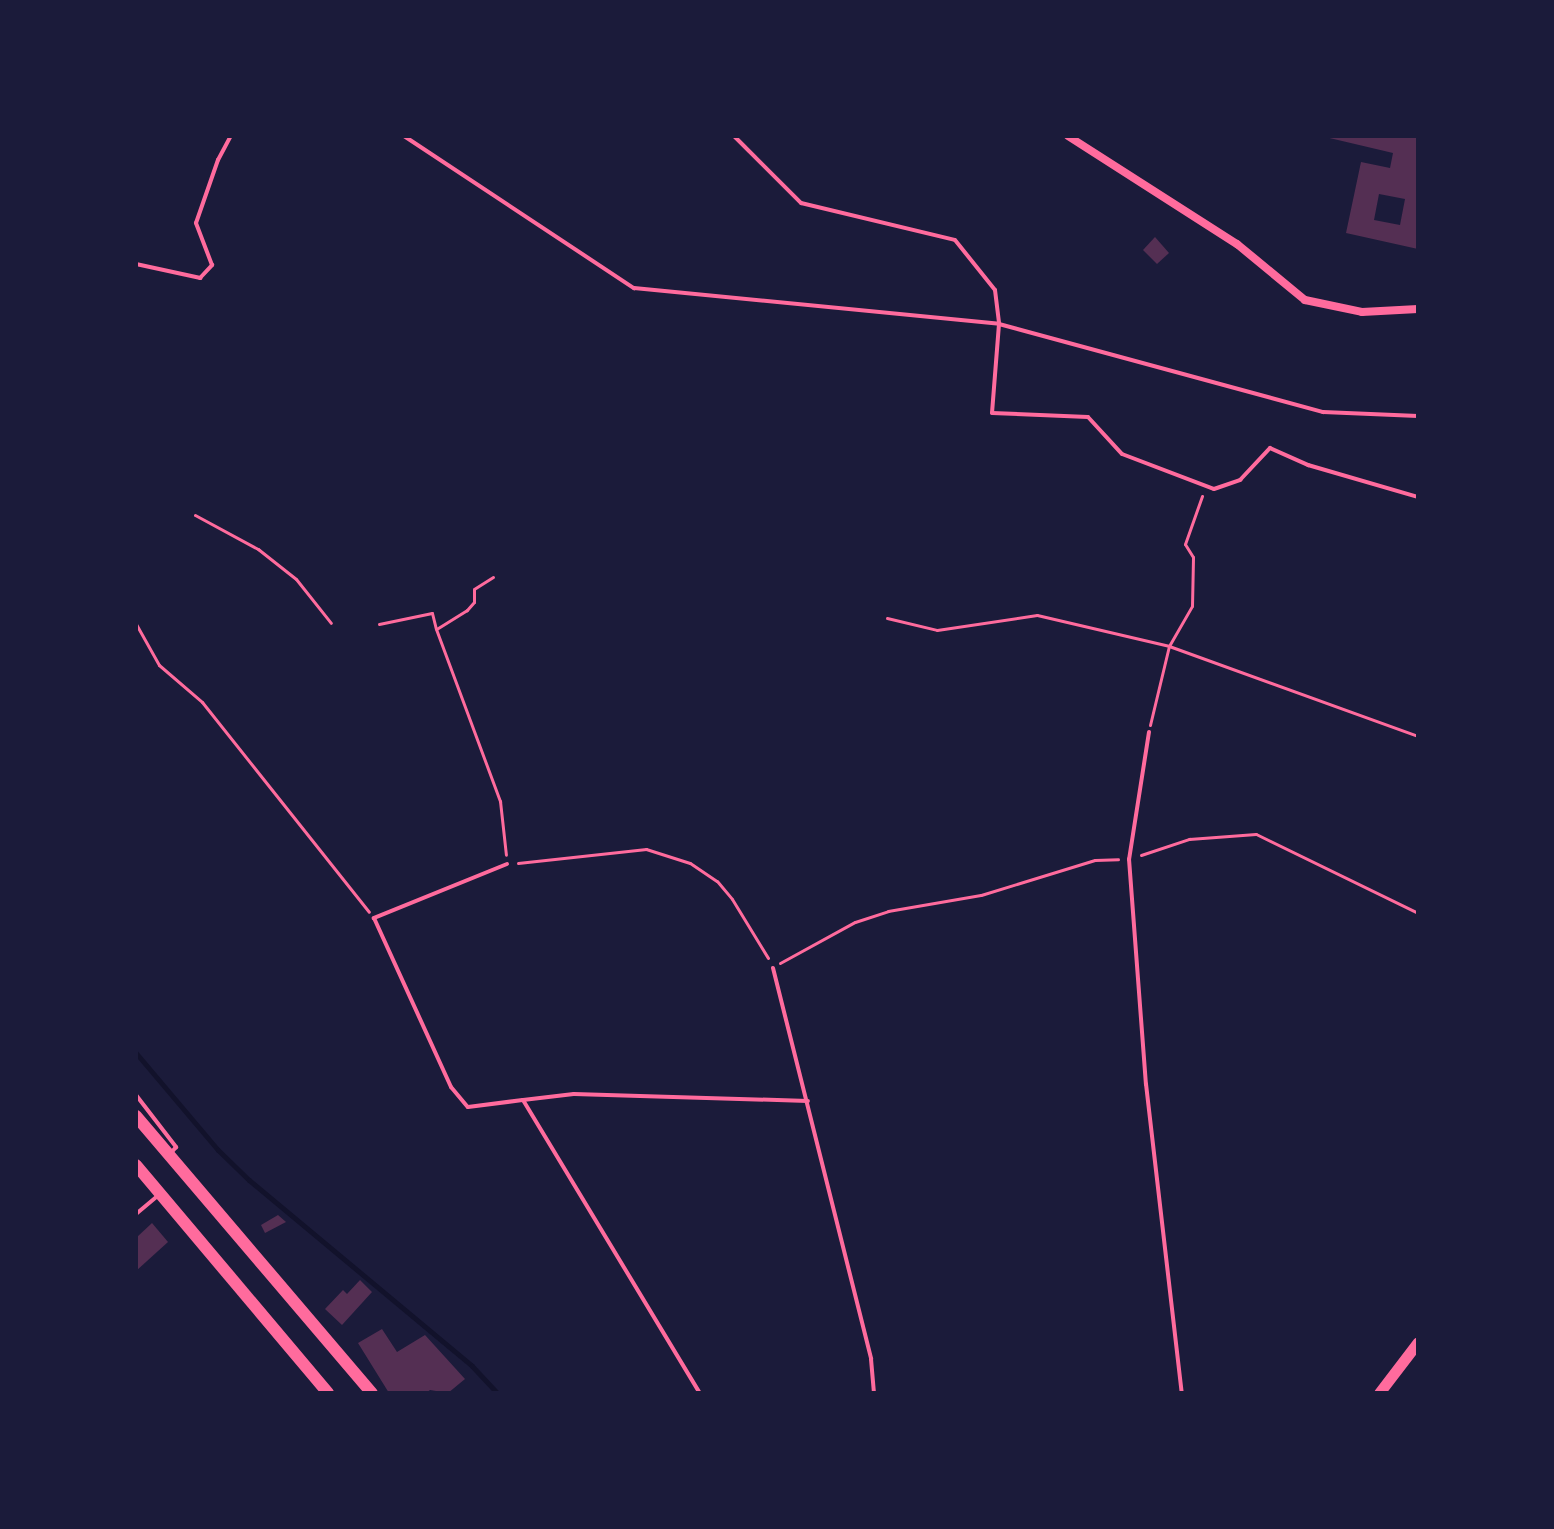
<!DOCTYPE html>
<html>
<head>
<meta charset="utf-8">
<style>
  body { margin:0 }
  #map { position:relative; width:1554px; height:1529px; overflow:hidden; background:#1b1b3a; font-family:"Source Sans 3",sans-serif }
  div>[style] { position:absolute }
  .stream>* { height:5px; margin:-2.5px; padding:0 2.5px; transform-origin:2.5px; border-radius:2.5px; background:#12122b }
  .building>* { inset:0; background:#542f53 }
  .path>* { height:3px; margin:-1.5px; padding:0 1.5px; transform-origin:1.5px; border-radius:1.5px; background:#ff6b9d }
  .service>* { height:4px; margin:-2px; padding:0 2px; transform-origin:2px; border-radius:2px; background:#ff6b9d }
  .minor>* { height:8px; margin:-4px; padding:0 4px; transform-origin:4px; border-radius:4px; background:#ff6b9d }
  .secondary>* { height:11px; margin:-5.5px; padding:0 5.5px; transform-origin:5.5px; border-radius:5.5px; background:#ff6b9d }
  .primary>* { height:12px; margin:-6px; padding:0 6px; transform-origin:6px; border-radius:6px; background:#ff6b9d }
  span { translate:-50% -50%; white-space:nowrap; text-align:center; line-height:1.15; -webkit-text-stroke:8px #1b1b3a; paint-order:stroke }
  .frame { position:absolute; inset:0; border:138px solid #1b1b3a; pointer-events:none }
</style>
</head>
<body>
<div id="map">
  <div class="stream">
    <div style="left:136px;top:1053px;width:127px;rotate:49.8deg"></div>
    <div style="left:218px;top:1150px;width:43px;rotate:44.1deg"></div>
    <div style="left:249px;top:1180px;width:290px;rotate:39.8deg"></div>
    <div style="left:472px;top:1366px;width:37px;rotate:47deg"></div>
  </div>
  <div class="building">
    <div style="clip-path:polygon(evenodd,1321px 136px,1418px 136px,1418px 249px,1346px 233px,1361px 162px,1390px 168px,1393px 153px,1321px 136px,1379px 194px,1405px 199px,1400px 225px,1374px 220px,1379px 194px)"></div>
    <div style="clip-path:polygon(1155px 237px,1169px 253px,1157px 264px,1143px 250px)"></div>
    <div style="clip-path:polygon(278px 1215px,286px 1222px,265px 1233px,261px 1225px)"></div>
    <div style="clip-path:polygon(152px 1223px,168px 1242px,136px 1271px,136px 1238px)"></div>
    <div style="clip-path:polygon(360px 1280px,372px 1292px,342px 1325px,325px 1309px,343px 1290px,347px 1294px)"></div>
    <div style="clip-path:polygon(382px 1329px,397px 1352px,425px 1335px,465px 1379px,448px 1393px,430px 1390px,426px 1393px,389px 1393px,358px 1343px)"></div>
  </div>
  <div class="path">
    <div style="left:195px;top:515px;width:72px;rotate:28.4deg"></div>
    <div style="left:258px;top:549px;width:48px;rotate:38.3deg"></div>
    <div style="left:296px;top:579px;width:56px;rotate:51.5deg"></div>
    <div style="left:493px;top:577px;width:22px;rotate:148deg"></div>
    <div style="left:474px;top:589px;width:13px;rotate:90deg"></div>
    <div style="left:474px;top:602px;width:11px;rotate:131deg"></div>
    <div style="left:467px;top:610px;width:36px;rotate:148deg"></div>
    <div style="left:436px;top:629px;width:184px;rotate:69.6deg"></div>
    <div style="left:500px;top:801px;width:54px;rotate:83.7deg"></div>
    <div style="left:887px;top:618px;width:51px;rotate:13.5deg"></div>
    <div style="left:937px;top:630px;width:101px;rotate:-8.5deg"></div>
    <div style="left:1037px;top:615px;width:136px;rotate:13.2deg"></div>
    <div style="left:1169px;top:646px;width:265px;rotate:19.9deg"></div>
    <div style="left:136px;top:624px;width:47px;rotate:60.7deg"></div>
    <div style="left:159px;top:665px;width:57px;rotate:40.7deg"></div>
    <div style="left:202px;top:702px;width:268px;rotate:51.5deg"></div>
    <div style="left:379px;top:624px;width:54px;rotate:-11.7deg"></div>
    <div style="left:432px;top:613px;width:16px;rotate:76deg"></div>
    <div style="left:1150px;top:725px;width:81px;rotate:-76.5deg"></div>
    <div style="left:1169px;top:646px;width:46px;rotate:-60.1deg"></div>
    <div style="left:1192px;top:606px;width:49px;rotate:-88.8deg"></div>
    <div style="left:1193px;top:557px;width:15px;rotate:-122deg"></div>
    <div style="left:1185px;top:544px;width:51px;rotate:-70.5deg"></div>
    <div style="left:1141px;top:855px;width:51px;rotate:-18.4deg"></div>
    <div style="left:1189px;top:839px;width:67px;rotate:-4.3deg"></div>
    <div style="left:1256px;top:834px;width:180px;rotate:26deg"></div>
    <div style="left:518px;top:863px;width:129px;rotate:-6.2deg"></div>
    <div style="left:646px;top:849px;width:46px;rotate:17.7deg"></div>
    <div style="left:690px;top:863px;width:32px;rotate:34deg"></div>
    <div style="left:717px;top:881px;width:23px;rotate:50deg"></div>
    <div style="left:732px;top:899px;width:69px;rotate:58.6deg"></div>
    <div style="left:780px;top:963px;width:85px;rotate:-28.7deg"></div>
    <div style="left:855px;top:922px;width:35px;rotate:-18deg"></div>
    <div style="left:888px;top:911px;width:94px;rotate:-9.8deg"></div>
    <div style="left:981px;top:895px;width:119px;rotate:-17.1deg"></div>
    <div style="left:1095px;top:860px;width:23px;rotate:-2deg"></div>
  </div>
  <div class="service">
    <div style="left:404px;top:136px;width:276px;rotate:33.5deg"></div>
    <div style="left:634px;top:288px;width:367px;rotate:5.6deg"></div>
    <div style="left:999px;top:324px;width:336px;rotate:15.2deg"></div>
    <div style="left:1323px;top:412px;width:95px;rotate:2.4deg"></div>
    <div style="left:734px;top:136px;width:95px;rotate:45deg"></div>
    <div style="left:801px;top:203px;width:158px;rotate:13.5deg"></div>
    <div style="left:955px;top:240px;width:64px;rotate:51.3deg"></div>
    <div style="left:995px;top:290px;width:34px;rotate:83deg"></div>
    <div style="left:999px;top:324px;width:89px;rotate:94.5deg"></div>
    <div style="left:992px;top:413px;width:96px;rotate:2.4deg"></div>
    <div style="left:1088px;top:417px;width:50px;rotate:47.4deg"></div>
    <div style="left:1122px;top:454px;width:98px;rotate:20.8deg"></div>
    <div style="left:1214px;top:489px;width:28px;rotate:-19deg"></div>
    <div style="left:1240px;top:480px;width:44px;rotate:-46.8deg"></div>
    <div style="left:1270px;top:448px;width:42px;rotate:24.1deg"></div>
    <div style="left:1308px;top:465px;width:115px;rotate:16.2deg"></div>
    <div style="left:136px;top:264px;width:66px;rotate:12.3deg"></div>
    <div style="left:200px;top:278px;width:18px;rotate:-47deg"></div>
    <div style="left:212px;top:265px;width:45px;rotate:-110.9deg"></div>
    <div style="left:196px;top:223px;width:67px;rotate:-70.8deg"></div>
    <div style="left:218px;top:160px;width:27px;rotate:-62deg"></div>
    <div style="left:1149px;top:732px;width:129px;rotate:98.9deg"></div>
    <div style="left:1129px;top:859px;width:226px;rotate:85.7deg"></div>
    <div style="left:1146px;top:1084px;width:311px;rotate:83.4deg"></div>
    <div style="left:507px;top:864px;width:144px;rotate:157.9deg"></div>
    <div style="left:374px;top:918px;width:186px;rotate:65.5deg"></div>
    <div style="left:451px;top:1087px;width:26px;rotate:50deg"></div>
    <div style="left:468px;top:1107px;width:55px;rotate:-7.3deg"></div>
    <div style="left:523px;top:1100px;width:342px;rotate:58.9deg"></div>
    <div style="left:773px;top:968px;width:403px;rotate:75.9deg"></div>
    <div style="left:871px;top:1359px;width:34px;rotate:85deg"></div>
    <div style="left:136px;top:1095px;width:66px;rotate:52.4deg"></div>
    <div style="left:176px;top:1147px;width:8px;rotate:130deg"></div>
    <div style="left:523px;top:1100px;width:51px;rotate:-6.7deg"></div>
    <div style="left:574px;top:1094px;width:234px;rotate:1.7deg"></div>
    <div style="left:136px;top:1214px;width:30px;rotate:-40deg"></div>
  </div>
  <div class="minor">
    <div style="left:1068px;top:136px;width:201px;rotate:32.6deg"></div>
    <div style="left:1237px;top:244px;width:88px;rotate:39.5deg"></div>
    <div style="left:1305px;top:300px;width:58px;rotate:11.9deg"></div>
    <div style="left:1362px;top:312px;width:56px;rotate:-3.1deg"></div>
  </div>
  <div class="secondary">
    <div style="left:1379px;top:1393px;width:64px;rotate:-52.6deg"></div>
  </div>
  <div class="primary">
    <div style="left:136px;top:1116px;width:364px;rotate:49.6deg"></div>
    <div style="left:136px;top:1165px;width:298px;rotate:49.9deg"></div>
  </div>
  <div class="frame"></div>
</div>
</body>
</html>
